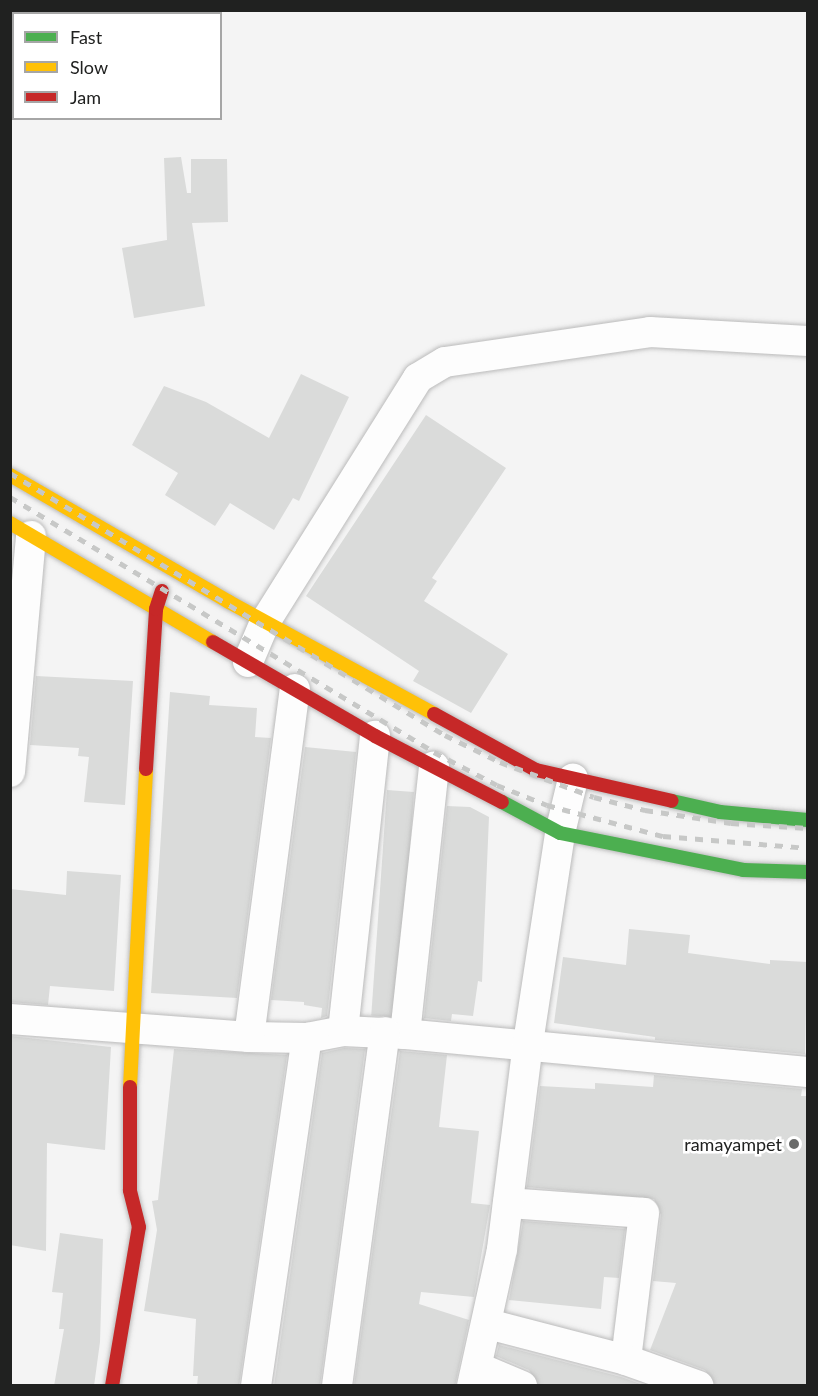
<!DOCTYPE html>
<html>
<head>
<meta charset="utf-8">
<style>
  body { margin:0 }
  #map { position:relative; width:818px; height:1396px; overflow:hidden; background:#f4f4f4; font-family:Lato,sans-serif }
  div>[style] { position:absolute }
  .building>* { inset:0; background:#dadbda; transform-origin:0 0 }
  .roads { filter:drop-shadow(0 0 2px #bbb) drop-shadow(0 0 2px #bbb) }
  .street>* { height:30px; margin:-15px; padding:0 15px; transform-origin:15px; border-radius:15px; background:#fdfdfd }
  .fast>* { height:14px; margin:-7px; padding:0 7px; transform-origin:7px; border-radius:7px; background:#4caf50 }
  .slow>* { height:14px; margin:-7px; padding:0 7px; transform-origin:7px; border-radius:7px; background:#ffc107 }
  .jam>* { height:14px; margin:-7px; padding:0 7px; transform-origin:7px; border-radius:7px; background:#c62828 }
  .rail>* { height:4.5px; margin-top:-2.25px; transform-origin:0; background:repeating-linear-gradient(90deg,#c7c8c7 0 8px,transparent 0 16px) }
  .dots>* { width:16px; height:16px; translate:-50% -50%; box-sizing:border-box; border:3px solid #fff; border-radius:50% }
  span { translate:-50% -50%; white-space:nowrap; text-align:center; line-height:1.15; -webkit-text-stroke:5px #fff; paint-order:stroke }
  .poi-label { font-size:18px; color:#202120 }
  .right { translate:-100% -50%; text-align:right }
  .frame { position:absolute; inset:0; border:12px solid #202120; pointer-events:none }
  .legend { position:absolute; left:12px; top:12px; width:210px; height:108px; box-sizing:border-box; background:#fff; border:2px solid #a6a6a6; margin:0; padding:8px 10px; list-style:none; font-size:18px; color:#202120 }
  .legend li { display:flex; align-items:center; gap:12px; height:30px }
  .legend b { width:30px; border:2px solid #a6a6a6 }
</style>
</head>
<body>
<div id="map">
  <div class="building">
    <div style="clip-path:polygon(181px 157px,187px 193px,191px 193px,191px 159px,227px 159px,228px 222px,192px 223px,205px 306px,134px 318px,122px 248px,167px 240px,164px 158px)"></div>
    <div style="clip-path:polygon(301px 374px,349px 397px,299px 501px,293px 498px,274px 530px,230px 503px,215px 526px,165px 495px,178px 473px,132px 445px,164px 386px,206px 402px,269px 438px)"></div>
    <div style="clip-path:polygon(426px 415px,506px 468px,432px 578px,437px 581px,424px 601px,508px 654px,471px 713px,413px 681px,419px 671px,306px 596px)"></div>
    <div style="clip-path:polygon(36px 676px,133px 681px,125px 805px,84px 802px,89px 757px,78px 756px,79px 748px,30px 745px)"></div>
    <div style="clip-path:polygon(170px 692px,210px 696px,209px 705px,257px 708px,255px 737px,271px 738px,237px 998px,151px 993px)"></div>
    <div style="clip-path:polygon(305px 747px,356px 752px,327px 1016px,321px 1018px,322px 1008px,304px 1005px,304px 1002px,271px 1000px)"></div>
    <div style="left:387px;top:790px;width:27px;height:226px;rotate:4deg"></div>
    <div style="clip-path:polygon(447px 806px,470px 807px,489px 817px,482px 982px,478px 981px,473px 1016px,452px 1014px,451px 1021px,424px 1018px)"></div>
    <div style="clip-path:polygon(67px 871px,121px 875px,114px 991px,50px 986px,48px 1005px,10px 1002px,10px 889px,66px 895px)"></div>
    <div style="clip-path:polygon(629px 929px,690px 935px,688px 953px,770px 964px,770px 960px,807px 962px,805px 1054px,655px 1040px,655px 1037px,554px 1023px,563px 957px,626px 965px)"></div>
    <div style="clip-path:polygon(10px 1036px,111px 1047px,105px 1150px,47px 1143px,46px 1251px,10px 1245px)"></div>
    <div style="clip-path:polygon(344px 1048px,365px 1049px,320px 1386px,274px 1386px,322px 1053px)"></div>
    <div style="clip-path:polygon(174px 1049px,287px 1055px,239px 1386px,197px 1386px,198px 1376px,193px 1376px,196px 1319px,144px 1311px,157px 1230px,152px 1201px,158px 1200px)"></div>
    <div style="clip-path:polygon(400px 1051px,447px 1055px,439px 1127px,479px 1131px,471px 1203px,490px 1205px,474px 1297px,421px 1292px,419px 1304px,469px 1320px,455px 1386px,354px 1386px)"></div>
    <div style="clip-path:polygon(654px 1075px,802px 1089px,801px 1096px,807px 1096px,807px 1386px,716px 1386px,705px 1370px,650px 1350px,676px 1283px,653px 1281px,661px 1215px,654px 1199px,527px 1187px,540px 1086px,595px 1089px,595px 1083px,653px 1087px)"></div>
    <div style="clip-path:polygon(523px 1221px,625px 1229px,619px 1278px,604px 1277px,601px 1309px,509px 1300px)"></div>
    <div style="clip-path:polygon(60px 1233px,103px 1239px,100px 1342px,94px 1386px,54px 1386px,64px 1329px,59px 1329px,63px 1293px,52px 1292px)"></div>
    <div style="clip-path:polygon(499px 1345px,621px 1377px,646px 1386px,539px 1386px,529px 1370px,496px 1356px)"></div>
  </div>
  <div class="roads">
    <div class="street">
      <div style="left:248px;top:662px;width:43px;rotate:-67deg"></div>
      <div style="left:265px;top:622px;width:288px;rotate:-57.9deg"></div>
      <div style="left:418px;top:378px;width:31px;rotate:-31deg"></div>
      <div style="left:445px;top:362px;width:207px;rotate:-8.3deg"></div>
      <div style="left:650px;top:332px;width:158px;rotate:3.3deg"></div>
      <div style="left:10px;top:772px;width:237px;rotate:-84.9deg"></div>
      <div style="left:10px;top:1019px;width:240px;rotate:4.3deg"></div>
      <div style="left:249px;top:1037px;width:58px;rotate:1deg"></div>
      <div style="left:307px;top:1038px;width:37px;rotate:-11deg"></div>
      <div style="left:343px;top:1031px;width:62px;rotate:2.8deg"></div>
      <div style="left:405px;top:1034px;width:405px;rotate:5.4deg"></div>
      <div style="left:343px;top:1031px;width:297px;rotate:-83.8deg"></div>
      <div style="left:405px;top:1034px;width:269px;rotate:-83.8deg"></div>
      <div style="left:249px;top:1037px;width:351px;rotate:-82.5deg"></div>
      <div style="left:508px;top:1203px;width:136px;rotate:4.2deg"></div>
      <div style="left:644px;top:1213px;width:148px;rotate:97deg"></div>
      <div style="left:488px;top:1324px;width:143px;rotate:14.6deg"></div>
      <div style="left:626px;top:1360px;width:77px;rotate:19.6deg"></div>
      <div style="left:477px;top:1367px;width:49px;rotate:22.9deg"></div>
      <div style="left:256px;top:1386px;width:352px;rotate:-81.7deg"></div>
      <div style="left:337px;top:1386px;width:357px;rotate:-82.3deg"></div>
      <div style="left:472px;top:1386px;width:140px;rotate:-77.6deg"></div>
      <div style="left:502px;top:1249px;width:208px;rotate:-82.8deg"></div>
      <div style="left:528px;top:1043px;width:212px;rotate:-81.3deg"></div>
      <div style="left:560px;top:833px;width:56px;rotate:-76.5deg"></div>
    </div>
    <div class="fast">
      <div style="left:672px;top:801px;width:49px;rotate:12.9deg"></div>
      <div style="left:720px;top:812px;width:88px;rotate:5.2deg"></div>
      <div style="left:502px;top:802px;width:66px;rotate:28.1deg"></div>
      <div style="left:560px;top:833px;width:187px;rotate:11.4deg"></div>
      <div style="left:743px;top:870px;width:65px;rotate:1.8deg"></div>
    </div>
    <div class="slow">
      <div style="left:10px;top:475px;width:253px;rotate:30.1deg"></div>
      <div style="left:229px;top:602px;width:234px;rotate:28.6deg"></div>
      <div style="left:10px;top:523px;width:235px;rotate:30.4deg"></div>
      <div style="left:130px;top:1087px;width:318px;rotate:-87.1deg"></div>
    </div>
    <div class="jam">
      <div style="left:213px;top:642px;width:187px;rotate:30.1deg"></div>
      <div style="left:375px;top:736px;width:143px;rotate:27.5deg"></div>
      <div style="left:434px;top:714px;width:116px;rotate:28.8deg"></div>
      <div style="left:536px;top:770px;width:139px;rotate:12.8deg"></div>
      <div style="left:146px;top:769px;width:160px;rotate:-86.4deg"></div>
      <div style="left:156px;top:609px;width:19px;rotate:-72deg"></div>
      <div style="left:112px;top:1386px;width:161px;rotate:-80.4deg"></div>
      <div style="left:139px;top:1227px;width:38px;rotate:-104deg"></div>
      <div style="left:130px;top:1190px;width:103px;rotate:-90deg"></div>
    </div>
  </div>
  <div class="rail">
    <div style="left:10px;top:473px;width:508px;rotate:31.06deg"></div>
    <div style="left:445px;top:735px;width:61px;rotate:26.1deg"></div>
    <div style="left:500px;top:762px;width:100px;rotate:20.4deg"></div>
    <div style="left:594px;top:797px;width:53px;rotate:14.3deg"></div>
    <div style="left:645px;top:810px;width:87px;rotate:8.6deg"></div>
    <div style="left:731px;top:823px;width:77px;rotate:3.7deg"></div>
    <div style="left:10px;top:497px;width:495px;rotate:31deg"></div>
    <div style="left:434px;top:752px;width:71px;rotate:27.6deg"></div>
    <div style="left:497px;top:785px;width:54px;rotate:21.8deg"></div>
    <div style="left:547px;top:805px;width:120px;rotate:15deg"></div>
    <div style="left:663px;top:836px;width:145px;rotate:4.7deg"></div>
  </div>
  <div class="dots">
    <div style="left:794px;top:1144px;background:#6a6b6a"></div>
  </div>
  <div class="poi-label">
    <span class="right" style="left:782px;top:1144px">ramayampet</span>
  </div>
  <div class="frame"></div>
  <ul class="legend">
  <li><b style="height:8px;background:#4caf50"></b>Fast</li>
  <li><b style="height:8px;background:#ffc107"></b>Slow</li>
  <li><b style="height:8px;background:#c62828"></b>Jam</li>
  </ul>
</div>
</body>
</html>
